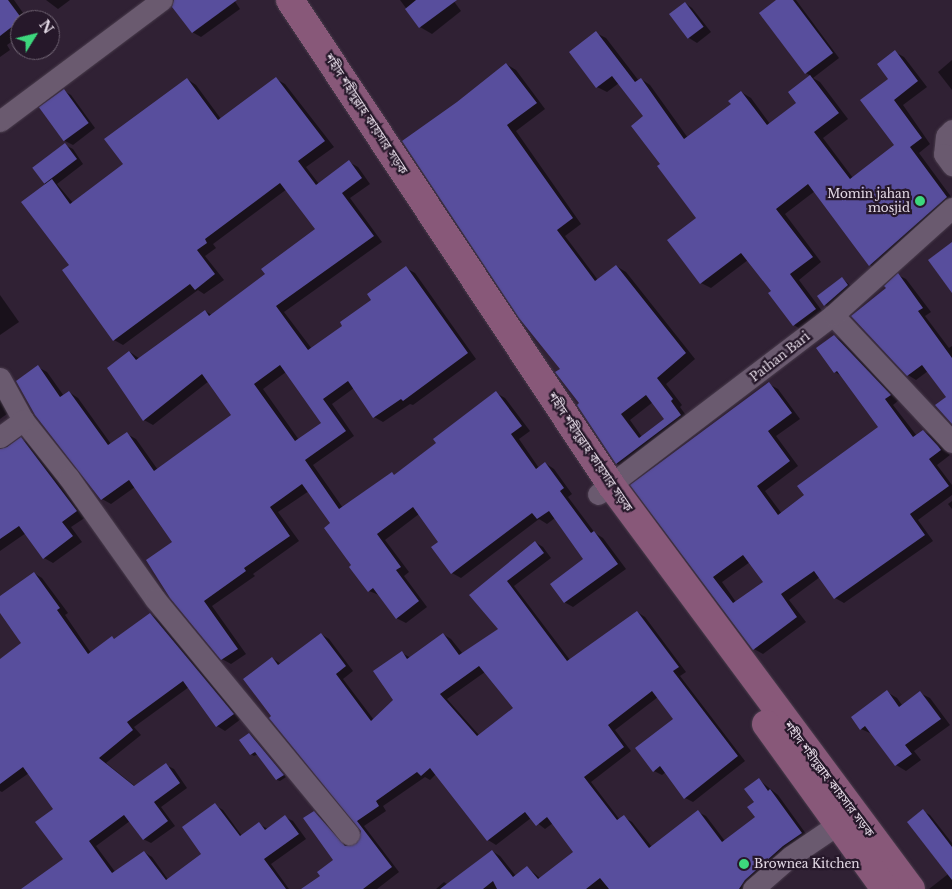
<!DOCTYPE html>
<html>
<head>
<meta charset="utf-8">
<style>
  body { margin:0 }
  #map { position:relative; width:952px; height:889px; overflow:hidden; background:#302134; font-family:"Libre Baskerville","Noto Sans Bengali",serif }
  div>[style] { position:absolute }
  .shadow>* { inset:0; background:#0007 }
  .building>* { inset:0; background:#584e9d; transform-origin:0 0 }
  .roads { filter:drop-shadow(0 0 1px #493c4c) drop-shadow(0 0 1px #493c4c) }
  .minor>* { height:21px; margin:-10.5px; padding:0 10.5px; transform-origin:10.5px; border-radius:10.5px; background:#6a5a6f }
  .secondary>* { height:28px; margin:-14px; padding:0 14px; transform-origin:14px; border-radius:14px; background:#885879 }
  .dots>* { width:14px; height:14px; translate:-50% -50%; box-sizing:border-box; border:2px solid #26182a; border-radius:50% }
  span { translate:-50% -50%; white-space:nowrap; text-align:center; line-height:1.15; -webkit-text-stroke:4.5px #26182a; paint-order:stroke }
  .street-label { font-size:12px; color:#e4dae6 }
  .poi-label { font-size:12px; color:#e4dae6 }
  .right { translate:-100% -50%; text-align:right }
  .left { translate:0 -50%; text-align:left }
  .north { position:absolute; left:10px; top:10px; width:50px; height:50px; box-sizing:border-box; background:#26182a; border:1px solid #726675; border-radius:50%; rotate:54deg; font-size:14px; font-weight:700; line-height:20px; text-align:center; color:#e4dae6 }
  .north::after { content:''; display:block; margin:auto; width:18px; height:22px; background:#3dd77d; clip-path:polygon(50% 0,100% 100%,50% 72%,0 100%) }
</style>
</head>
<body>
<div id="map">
  <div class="shadow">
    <div style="clip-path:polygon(0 0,14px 0,28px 20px,20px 20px,20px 36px,7px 45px,10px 50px,0 57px)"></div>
    <div style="clip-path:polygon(46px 0,70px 0,58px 9px)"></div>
    <div style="clip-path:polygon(175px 0,234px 0,240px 9px,201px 37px,192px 32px)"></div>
    <div style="clip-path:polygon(400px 0,453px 0,461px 11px,432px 34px,420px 27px)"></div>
    <div style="clip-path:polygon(779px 0,796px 0,839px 58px,813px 78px,820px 82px,848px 119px,823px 138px,853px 178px,895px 145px,890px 79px,895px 52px,904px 57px,927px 87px,903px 105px,930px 144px,919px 153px,952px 198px,952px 206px,879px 270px,870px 265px,815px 191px,785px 214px,821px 262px,799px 280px,825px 315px,803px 331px,794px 325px,773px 291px,748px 260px,711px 288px,701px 283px,698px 218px,661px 164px,645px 117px,619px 83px,607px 92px,597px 87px,596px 33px,606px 38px,639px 81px,641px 79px,650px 85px,688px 138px,733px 104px,741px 92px,751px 98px,770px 124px,798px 103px,811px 76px,806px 73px)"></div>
    <div style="clip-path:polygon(685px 3px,692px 8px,711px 32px,697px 43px,689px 38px)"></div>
    <div style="clip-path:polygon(952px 60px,952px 90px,938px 72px)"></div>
    <div style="clip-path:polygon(evenodd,506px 64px,516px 70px,545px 109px,516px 131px,581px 224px,565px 236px,598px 280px,616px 266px,626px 272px,695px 359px,666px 384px,682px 405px,680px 407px,690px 421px,627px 469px,617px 464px,579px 405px,581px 403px,561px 369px,458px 103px,506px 64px,653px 402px,666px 419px,642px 437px,630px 420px,653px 402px)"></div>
    <div style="clip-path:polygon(evenodd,187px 79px,196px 85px,221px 119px,276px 79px,285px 84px,334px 147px,306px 167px,319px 184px,349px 162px,358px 167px,370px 184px,350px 198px,382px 242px,284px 312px,312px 349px,344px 326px,406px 268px,415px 273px,476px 359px,413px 405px,410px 404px,383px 422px,374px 417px,354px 388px,332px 404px,354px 436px,313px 465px,343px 508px,395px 476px,438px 444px,496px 393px,505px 398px,530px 431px,519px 439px,539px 468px,545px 463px,554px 469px,572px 494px,568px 497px,595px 533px,603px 538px,626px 569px,573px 607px,564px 602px,584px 559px,555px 518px,547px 524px,539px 519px,461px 578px,452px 573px,440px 542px,419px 514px,385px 540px,409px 572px,404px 576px,427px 607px,406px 623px,396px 618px,379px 595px,369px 591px,352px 566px,332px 524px,309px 491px,278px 512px,299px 541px,253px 574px,255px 576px,212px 606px,246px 654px,231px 664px,222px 659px,174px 542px,135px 487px,111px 504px,102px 499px,38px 367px,47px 372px,64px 396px,69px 392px,78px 398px,111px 444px,127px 434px,136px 439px,158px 470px,233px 415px,209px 381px,153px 425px,144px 420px,130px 352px,140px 359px,205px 311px,212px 315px,266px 275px,317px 229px,287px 189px,213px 244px,216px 248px,205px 256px,224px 280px,204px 294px,198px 290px,123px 345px,114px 340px,70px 266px,44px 183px,65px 145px,73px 149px,83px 164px,57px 184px,73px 203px,125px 164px,187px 79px,286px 372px,323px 424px,299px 440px,263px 389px,286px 372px)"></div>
    <div style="clip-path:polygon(64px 91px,71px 95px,95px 128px,73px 145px,65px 141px)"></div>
    <div style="clip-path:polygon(898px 275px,906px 279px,931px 312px,925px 316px,949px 348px,952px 346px,952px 422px,948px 398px,928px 371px,916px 380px,908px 375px)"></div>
    <div style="clip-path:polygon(842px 278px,854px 289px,833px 309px,825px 305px)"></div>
    <div style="clip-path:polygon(0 295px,19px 322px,0 335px)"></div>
    <div style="clip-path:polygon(evenodd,834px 336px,843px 341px,899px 400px,893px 405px,917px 436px,923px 431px,933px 436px,947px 452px,950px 455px,937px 465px,952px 485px,952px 495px,918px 520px,933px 541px,844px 603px,835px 598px,820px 577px,789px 600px,806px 622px,763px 654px,754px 649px,632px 485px,769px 384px,778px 389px,800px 419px,776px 436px,798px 466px,765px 491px,782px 514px,806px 496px,880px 427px,843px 377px,835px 372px,817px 348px,834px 336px,750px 562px,764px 582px,736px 602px,722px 582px,750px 562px)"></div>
    <div style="clip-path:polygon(0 395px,11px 411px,0 419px)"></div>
    <div style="clip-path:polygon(21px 439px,31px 444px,86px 517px,71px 527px,82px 542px,53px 563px,44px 558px,26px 533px,0 551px,0 450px)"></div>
    <div style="clip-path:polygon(952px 501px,952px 509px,948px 504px)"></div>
    <div style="clip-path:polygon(evenodd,535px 542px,543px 547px,551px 558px,514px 586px,570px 660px,637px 612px,645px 617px,686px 672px,680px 676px,745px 761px,693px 802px,685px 798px,666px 772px,662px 775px,654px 771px,675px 719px,658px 697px,615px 730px,631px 751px,591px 782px,620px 820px,624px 817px,632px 822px,652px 847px,698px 812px,706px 816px,725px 841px,757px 817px,756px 802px,759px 780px,778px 795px,809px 838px,750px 889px,436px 889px,444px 882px,448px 885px,492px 851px,500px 856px,516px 876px,527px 867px,541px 879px,575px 852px,553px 823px,545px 829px,531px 818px,496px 845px,488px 840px,436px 774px,430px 780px,425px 777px,383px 806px,386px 811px,364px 826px,399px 872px,377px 889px,303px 889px,322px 876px,335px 860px,314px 812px,322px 817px,348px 846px,358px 844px,363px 832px,273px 716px,272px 658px,281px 664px,321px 634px,329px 639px,353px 671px,343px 679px,374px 720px,395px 700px,402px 653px,411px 658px,443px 634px,451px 639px,463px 654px,499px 629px,471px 595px,535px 542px,485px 672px,514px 708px,479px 735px,447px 699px,485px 672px)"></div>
    <div style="clip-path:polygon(34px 573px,42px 578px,68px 613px,65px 615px,91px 653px,112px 638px,116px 640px,150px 614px,158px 619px,241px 719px,225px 731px,217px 726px,189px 687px,134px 727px,141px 735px,106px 763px,136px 787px,166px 765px,174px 769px,187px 788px,161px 807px,175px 826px,151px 843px,143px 839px,130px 821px,96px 846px,116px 873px,144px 852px,152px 857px,172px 885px,167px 889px,23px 889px,64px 859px,55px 809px,29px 773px,2px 792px,0 791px,0 661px,23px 644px,0 611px,0 598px)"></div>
    <div style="clip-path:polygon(887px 692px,897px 698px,902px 705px,920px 693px,930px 698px,950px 725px,914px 751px,921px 760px,906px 771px,896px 765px,872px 734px,861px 729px)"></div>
    <div style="clip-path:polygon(249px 734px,252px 736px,286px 777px,280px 781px,277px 780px,258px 754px,254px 756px,251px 754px,241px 740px)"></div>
    <div style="clip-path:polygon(215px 805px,223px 810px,242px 836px,259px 824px,268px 829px,285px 817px,293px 821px,306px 839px,271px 864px,289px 889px,183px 889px,203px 854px)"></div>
    <div style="clip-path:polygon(923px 811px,930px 815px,952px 843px,952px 849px)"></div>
    <div style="clip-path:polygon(952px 871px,952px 889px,929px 889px)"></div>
  </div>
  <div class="building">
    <div style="clip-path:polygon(0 0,8px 0,22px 19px,0 36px)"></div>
    <div style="clip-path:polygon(174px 0,237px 0,192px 33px,172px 7px)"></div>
    <div style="clip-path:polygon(416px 0,457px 0,419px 28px,405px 9px)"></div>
    <div style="clip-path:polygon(776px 0,793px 0,833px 53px,805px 74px,759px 13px)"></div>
    <div style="left:685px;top:2px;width:31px;height:20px;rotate:53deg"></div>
    <div style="clip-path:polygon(596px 31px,635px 82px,641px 78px,684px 139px,731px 104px,728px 101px,741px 91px,767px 125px,796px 103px,788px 92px,810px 75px,839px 113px,814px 132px,850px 179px,894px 145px,860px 100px,888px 79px,877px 64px,895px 50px,918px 81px,894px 100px,922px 138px,910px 147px,947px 197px,869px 266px,808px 184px,776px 209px,813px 257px,790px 274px,816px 309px,793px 326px,768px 293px,771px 291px,741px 253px,700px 284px,667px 240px,696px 218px,657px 166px,660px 164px,631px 126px,643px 116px,612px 76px,596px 88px,569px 52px)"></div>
    <div style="clip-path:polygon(evenodd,506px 63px,537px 103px,507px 125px,573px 218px,557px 230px,595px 281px,616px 265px,686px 353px,657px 378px,673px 399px,671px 401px,681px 415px,616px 464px,577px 405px,579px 403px,555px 372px,560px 369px,519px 318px,402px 141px,457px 102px,506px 63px,646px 395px,664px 419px,639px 438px,621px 414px,646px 395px)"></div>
    <div style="clip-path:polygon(evenodd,276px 77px,325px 141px,298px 161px,316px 185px,349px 160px,362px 178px,342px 193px,374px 236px,276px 306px,308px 350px,342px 326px,340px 322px,371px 300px,367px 294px,406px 266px,468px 353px,403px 401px,401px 399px,373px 418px,348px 381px,323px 399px,346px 431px,305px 460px,339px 509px,392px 472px,394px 475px,436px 443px,433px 439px,496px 391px,522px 426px,511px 434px,536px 469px,545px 462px,564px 488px,560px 491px,591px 533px,594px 531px,618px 564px,564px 603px,550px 584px,583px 559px,549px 511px,537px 519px,532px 513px,451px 574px,431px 547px,438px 542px,413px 507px,377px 534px,401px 567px,396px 570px,419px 601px,396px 619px,373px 588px,368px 592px,349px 567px,351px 565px,324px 528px,330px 523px,302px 484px,270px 507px,290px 536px,244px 568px,246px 571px,204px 601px,238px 649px,221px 660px,170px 598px,146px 560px,172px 542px,129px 480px,101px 500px,35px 415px,16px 381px,38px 365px,60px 397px,69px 391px,108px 445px,127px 432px,154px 471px,231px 415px,202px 374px,143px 421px,107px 368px,129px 351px,136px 360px,205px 310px,209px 316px,265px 274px,261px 269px,315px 229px,280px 183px,205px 239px,207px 243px,197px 250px,215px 274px,195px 290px,190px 284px,113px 341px,62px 270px,69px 265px,21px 202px,52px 179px,70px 204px,123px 164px,104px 139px,187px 78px,218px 120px,276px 77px,280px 365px,321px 423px,295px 441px,254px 384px,280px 365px)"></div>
    <div style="left:64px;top:89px;width:42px;height:31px;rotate:54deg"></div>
    <div style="left:65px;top:143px;width:20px;height:41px;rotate:53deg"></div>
    <div style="clip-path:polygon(952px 242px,952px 293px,928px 260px)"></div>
    <div style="clip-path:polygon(898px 273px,923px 308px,918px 311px,952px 358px,952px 424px,935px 405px,946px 397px,922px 365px,907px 376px,851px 316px,886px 288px,884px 286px)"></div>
    <div style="clip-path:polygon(842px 277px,848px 285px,824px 306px,817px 296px)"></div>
    <div style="clip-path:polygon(evenodd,834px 335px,891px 395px,885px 399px,913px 437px,923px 430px,938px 446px,941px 450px,929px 459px,949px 486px,910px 514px,925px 535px,834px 599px,814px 571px,781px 594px,797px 617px,753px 650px,630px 485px,769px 382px,792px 413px,768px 431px,790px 461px,757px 486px,778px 515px,804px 495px,797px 486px,878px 427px,837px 371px,834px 373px,816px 348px,834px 335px,743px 555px,763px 582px,733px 603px,713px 577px,743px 555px)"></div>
    <div style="clip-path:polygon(21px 437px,77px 511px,62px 522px,73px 536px,43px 559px,19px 526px,0 539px,0 449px,7px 447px)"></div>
    <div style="clip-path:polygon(evenodd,535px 541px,544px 553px,507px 581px,567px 661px,637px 611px,679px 667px,673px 671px,738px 756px,684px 799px,660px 766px,653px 772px,635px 748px,673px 719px,652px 691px,608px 725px,624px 747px,584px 777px,617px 820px,624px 815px,649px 848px,698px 810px,722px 842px,755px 817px,747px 807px,754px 802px,744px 789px,759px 778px,768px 791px,770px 789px,802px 833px,783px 846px,745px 880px,739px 889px,609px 889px,600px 878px,586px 889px,497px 889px,493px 881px,483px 889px,440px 889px,492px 850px,513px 877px,527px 866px,538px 879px,573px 852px,547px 817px,536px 826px,525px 812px,487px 841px,430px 768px,421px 776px,417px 772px,376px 801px,379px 806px,357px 821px,392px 867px,363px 889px,301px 889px,320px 876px,317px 872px,333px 860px,303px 818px,314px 811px,345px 846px,357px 843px,361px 831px,269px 718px,271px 716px,243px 679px,272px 657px,278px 665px,321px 633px,346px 666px,336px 674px,371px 721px,393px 700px,373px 671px,402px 651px,407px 659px,443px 633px,459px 655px,498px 629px,469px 595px,535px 541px,479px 666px,513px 708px,477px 736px,440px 694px,479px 666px)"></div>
    <div style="clip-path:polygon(34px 572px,60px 608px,57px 610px,88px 654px,112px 636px,114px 639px,150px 613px,234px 714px,216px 727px,183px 681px,127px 722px,133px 730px,99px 758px,134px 786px,166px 763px,180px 783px,154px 802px,168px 821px,143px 840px,124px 815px,89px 841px,112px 873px,144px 851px,166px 880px,201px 854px,182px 827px,215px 803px,240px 836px,259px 822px,265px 830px,285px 815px,299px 834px,264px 859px,286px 889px,21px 889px,63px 859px,35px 822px,53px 809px,23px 767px,0 784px,0 659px,21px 643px,0 613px,0 596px)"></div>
    <div style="clip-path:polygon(887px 690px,899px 707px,920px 691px,941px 719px,905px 745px,912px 754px,895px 766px,865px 726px,860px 730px,851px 717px)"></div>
    <div style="clip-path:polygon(249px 733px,284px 775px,276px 780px,255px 752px,250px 755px,239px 740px)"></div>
    <div style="clip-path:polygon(923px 809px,952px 847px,952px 880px,907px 822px)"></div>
  </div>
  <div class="roads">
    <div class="minor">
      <div style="left:0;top:121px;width:202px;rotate:-36.8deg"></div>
      <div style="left:952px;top:130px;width:8px;rotate:135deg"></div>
      <div style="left:946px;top:136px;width:18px;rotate:96deg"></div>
      <div style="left:944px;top:154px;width:14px;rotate:54deg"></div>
      <div style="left:833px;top:315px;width:174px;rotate:46.9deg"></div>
      <div style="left:0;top:378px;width:48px;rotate:61.3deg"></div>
      <div style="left:23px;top:420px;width:74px;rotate:51.6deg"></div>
      <div style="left:69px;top:478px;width:148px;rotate:54.6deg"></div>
      <div style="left:155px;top:599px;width:305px;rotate:50.5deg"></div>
      <div style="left:0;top:437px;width:29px;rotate:-36deg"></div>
      <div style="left:598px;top:494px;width:295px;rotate:-37.3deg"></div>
      <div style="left:833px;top:315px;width:160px;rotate:-42deg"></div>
      <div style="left:753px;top:889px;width:50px;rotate:-41deg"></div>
      <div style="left:791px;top:856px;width:57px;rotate:-34.2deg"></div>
    </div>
    <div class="secondary">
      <div style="left:290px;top:0;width:582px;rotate:56.5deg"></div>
      <div style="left:611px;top:485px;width:503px;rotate:53.4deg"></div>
      <div style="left:766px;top:724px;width:203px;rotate:54.2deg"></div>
    </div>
  </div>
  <div class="dots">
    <div style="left:920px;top:201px;background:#3dd77d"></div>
    <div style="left:744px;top:864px;background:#3dd77d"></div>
  </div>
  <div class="street-label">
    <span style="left:366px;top:114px;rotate:57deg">শহীদ শহীদুল্লাহ কায়সার সড়ক</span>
    <span style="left:780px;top:357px;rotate:-38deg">Pathan Bari</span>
    <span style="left:590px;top:452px;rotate:56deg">শহীদ শহীদুল্লাহ কায়সার সড়ক</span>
    <span style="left:829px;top:779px;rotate:53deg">শহীদ শহীদুল্লাহ কায়সার সড়ক</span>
  </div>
  <div class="poi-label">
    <span class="right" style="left:910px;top:201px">Momin jahan<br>mosjid</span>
    <span class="left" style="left:754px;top:864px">Brownea Kitchen</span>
  </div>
  <div class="north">N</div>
</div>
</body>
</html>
